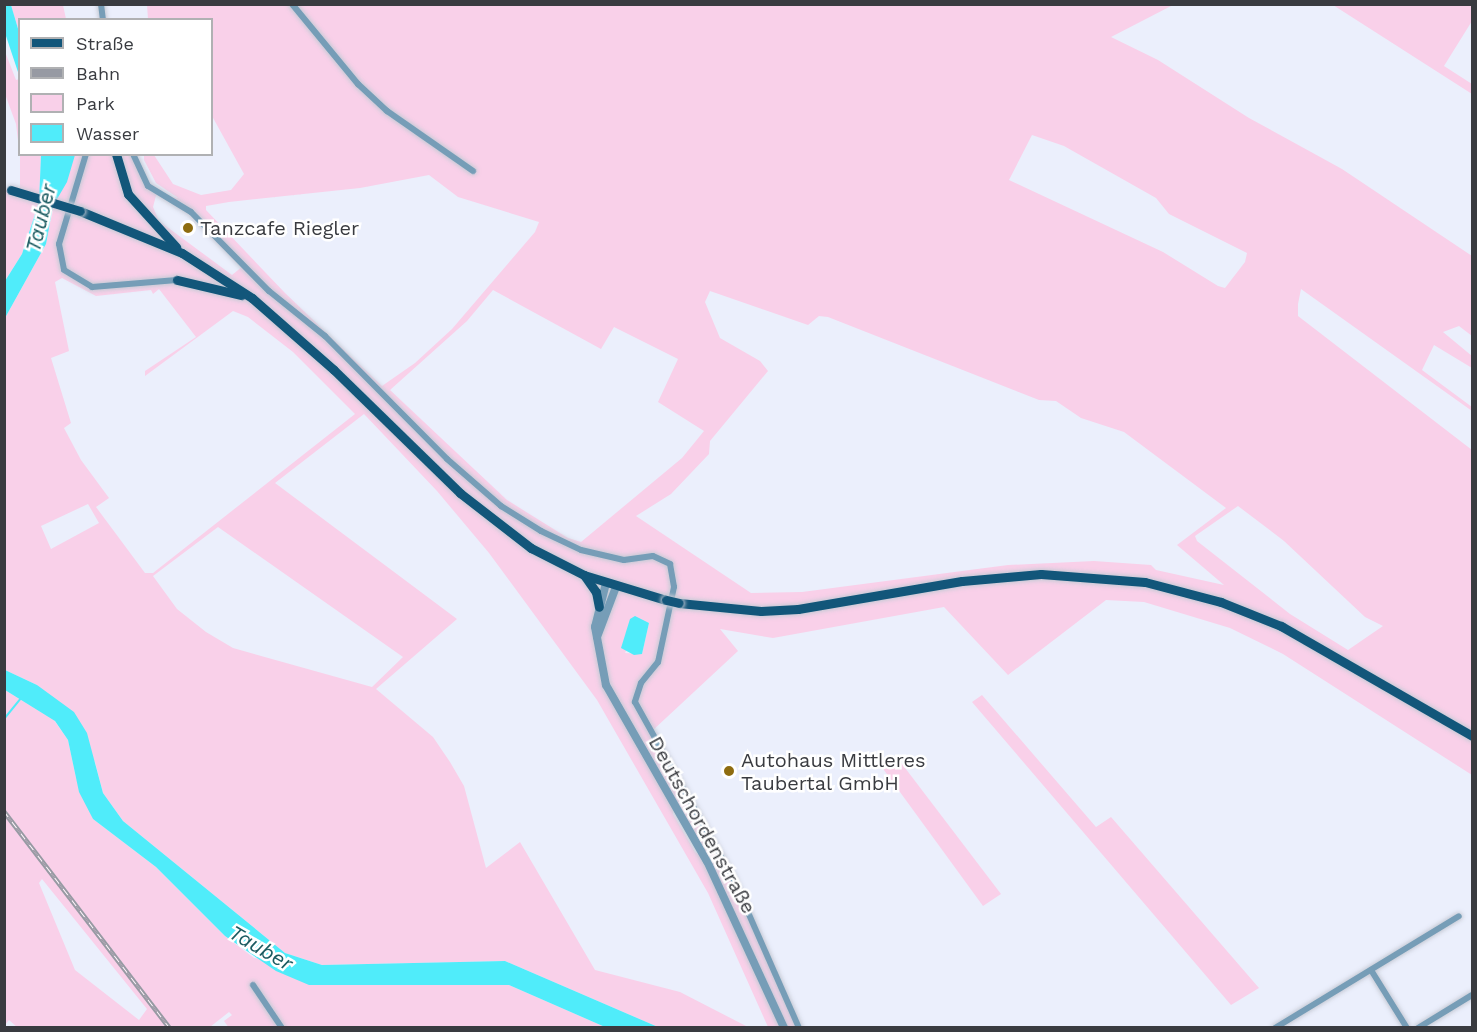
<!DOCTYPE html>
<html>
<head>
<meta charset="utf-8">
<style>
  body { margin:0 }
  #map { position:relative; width:1477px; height:1032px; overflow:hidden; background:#ebeffc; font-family:"Work Sans",sans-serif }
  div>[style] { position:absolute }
  .green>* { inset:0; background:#f9d0e9 }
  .water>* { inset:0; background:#50ecfa }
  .stream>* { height:2px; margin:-1px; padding:0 1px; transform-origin:1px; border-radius:1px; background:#50ecfa }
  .roads { filter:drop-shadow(0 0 2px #c7cbd6) drop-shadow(0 0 2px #c7cbd6) }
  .minor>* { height:6px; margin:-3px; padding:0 3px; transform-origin:3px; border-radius:3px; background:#769db7 }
  .tertiary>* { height:8px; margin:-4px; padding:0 4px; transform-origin:4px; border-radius:4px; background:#769db7 }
  .primary>* { height:9px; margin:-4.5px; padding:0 4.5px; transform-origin:4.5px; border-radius:4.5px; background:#12567a }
  .rail>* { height:4.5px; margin-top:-2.25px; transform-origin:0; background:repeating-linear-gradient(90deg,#fff 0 7px,#979aa3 0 14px); box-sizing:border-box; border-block:2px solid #979aa3 }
  .bridges { filter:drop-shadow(0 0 2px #c7cbd6) drop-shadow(0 0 2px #c7cbd6) }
  .primary-bridge>* { height:9px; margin:-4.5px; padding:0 4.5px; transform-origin:4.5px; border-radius:4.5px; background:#12567a }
  .dots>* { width:16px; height:16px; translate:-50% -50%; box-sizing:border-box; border:3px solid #fff; border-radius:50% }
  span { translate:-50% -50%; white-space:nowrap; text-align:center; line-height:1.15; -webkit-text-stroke:5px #fff; paint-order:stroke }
  .poi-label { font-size:20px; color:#393b40 }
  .left { translate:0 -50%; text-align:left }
  .street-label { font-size:20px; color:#393b40 }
  .water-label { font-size:21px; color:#1b5b61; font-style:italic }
  .frame { position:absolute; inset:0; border:6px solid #393b40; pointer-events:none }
  .legend { position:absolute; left:18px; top:18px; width:195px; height:138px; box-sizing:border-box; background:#fff; border:2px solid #b0b1b3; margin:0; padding:8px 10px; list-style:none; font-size:18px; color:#393b40 }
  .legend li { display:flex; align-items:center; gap:12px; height:30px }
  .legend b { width:30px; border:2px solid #b0b1b3 }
</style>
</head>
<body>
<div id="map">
  <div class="green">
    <div style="clip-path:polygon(11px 5px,63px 5px,66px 19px,20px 20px,19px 32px)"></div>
    <div style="clip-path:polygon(evenodd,147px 5px,1173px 5px,1111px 37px,1158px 60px,1249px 118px,1342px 169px,1472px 256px,1472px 336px,1459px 326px,1443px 332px,1472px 356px,1472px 368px,1434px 345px,1422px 370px,1472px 407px,1472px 411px,1301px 289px,1298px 304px,1298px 316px,1472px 450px,1472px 775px,1283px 654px,1230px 628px,1144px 602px,1106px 600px,1008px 675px,944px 607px,773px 638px,720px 629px,738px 651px,652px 731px,732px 876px,799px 1027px,768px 1027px,708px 893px,597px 700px,489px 553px,437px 491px,364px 414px,275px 483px,457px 619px,376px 689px,433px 737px,450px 762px,464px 786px,486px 868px,520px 842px,595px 970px,680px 992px,748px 1027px,658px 1027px,505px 961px,322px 965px,285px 953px,123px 821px,103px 793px,95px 762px,37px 685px,5px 670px,5px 318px,46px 244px,55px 155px,133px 155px,137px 167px,157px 192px,153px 207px,159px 221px,232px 275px,243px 266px,191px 212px,163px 196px,178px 198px,156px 183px,144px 160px,144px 155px,154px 155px,173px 184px,201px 195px,231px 190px,244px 174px,212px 116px,212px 20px,148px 19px,147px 5px,1032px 135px,1064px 146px,1156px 198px,1169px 214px,1247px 253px,1245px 262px,1225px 288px,1218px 286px,1163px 252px,1009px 180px,1032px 135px,147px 5px,429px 175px,458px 197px,539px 222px,535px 232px,452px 329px,415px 363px,382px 386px,285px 293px,206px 210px,206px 206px,229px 202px,360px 188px,429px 175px,147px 5px,62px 278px,96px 296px,151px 290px,153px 294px,159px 289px,196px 337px,145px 371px,145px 376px,233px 311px,248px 317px,293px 352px,355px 414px,153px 573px,145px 573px,96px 507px,109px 498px,81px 460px,64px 428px,71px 423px,51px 358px,69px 351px,55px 282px,62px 278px,147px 5px,493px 290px,601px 349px,614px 327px,678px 359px,658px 402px,704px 431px,682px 458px,581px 542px,568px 538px,507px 500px,390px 390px,467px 321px,493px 290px,147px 5px,710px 291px,808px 325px,819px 316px,828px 317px,1039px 400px,1056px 401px,1081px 418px,1124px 432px,1226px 508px,1177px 545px,1224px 585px,1156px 570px,1151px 565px,1094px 561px,1008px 565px,802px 592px,751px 593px,636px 516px,671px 494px,709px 454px,710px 441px,768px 371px,760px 361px,720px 338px,705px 302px,710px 291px,147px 5px,88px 504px,99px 523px,51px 549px,41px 526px,88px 504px,147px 5px,1238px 506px,1284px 541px,1365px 617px,1383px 626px,1348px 650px,1290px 614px,1197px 541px,1195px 536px,1238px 506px,147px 5px,218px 527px,403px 657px,372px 687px,233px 648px,206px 632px,177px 609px,153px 576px,218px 527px,147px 5px,585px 575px,616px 587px,596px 636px,596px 592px,585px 575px,147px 5px,642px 618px,641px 621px,649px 623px,642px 654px,625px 653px,642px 618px,147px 5px,673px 799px,705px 860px,695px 852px,673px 814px,673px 799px)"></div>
    <div style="clip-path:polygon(1333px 5px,1472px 5px,1472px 21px,1444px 66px,1472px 84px,1472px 94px)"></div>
    <div style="clip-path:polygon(4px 49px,16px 80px,19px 79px,19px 149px,16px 124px,5px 94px)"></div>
    <div style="clip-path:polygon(20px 155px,41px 155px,39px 202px,22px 254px,5px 281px,5px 188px,20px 199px)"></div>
    <div style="clip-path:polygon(evenodd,5px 690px,54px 720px,68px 740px,76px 778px,93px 819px,156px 867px,225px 936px,254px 958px,435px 982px,509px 985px,605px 1027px,229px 1028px,224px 1021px,232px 1015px,229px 1012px,210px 1027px,18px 1028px,9px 1020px,5px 1025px,5px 690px,42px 879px,147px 1009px,139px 1020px,75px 970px,39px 883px,42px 879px)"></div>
    <div style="clip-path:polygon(982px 695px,1096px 827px,1111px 817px,1259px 988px,1231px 1005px,972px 702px)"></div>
    <div style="clip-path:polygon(896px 756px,1001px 894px,983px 906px,881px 766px)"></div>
  </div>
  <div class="water">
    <div style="clip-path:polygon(4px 5px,11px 5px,19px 32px,19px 75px,5px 33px)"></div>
    <div style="clip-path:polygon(41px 155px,75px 155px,67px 182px,53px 206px,46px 244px,5px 318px,5px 281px,22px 254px,39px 202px)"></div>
    <div style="clip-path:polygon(635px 616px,649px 623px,642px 654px,634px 655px,621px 648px,630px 619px)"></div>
    <div style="clip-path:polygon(5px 670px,37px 685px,74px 712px,87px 733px,103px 793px,123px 821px,285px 953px,322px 965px,505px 961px,658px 1027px,605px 1027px,509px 985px,309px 985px,276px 971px,225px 936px,156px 867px,93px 819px,79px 792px,68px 740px,55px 721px,5px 690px)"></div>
  </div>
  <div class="stream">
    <div style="left:4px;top:719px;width:27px;rotate:-51deg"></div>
  </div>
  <div class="roads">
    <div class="minor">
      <div style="left:101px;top:4px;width:16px;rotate:83deg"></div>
      <div style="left:292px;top:4px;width:104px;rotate:50.5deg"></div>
      <div style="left:358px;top:84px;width:40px;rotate:43deg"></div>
      <div style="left:387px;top:111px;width:105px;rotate:34.9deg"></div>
      <div style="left:86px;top:154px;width:94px;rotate:106.7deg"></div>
      <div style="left:59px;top:244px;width:26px;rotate:79deg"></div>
      <div style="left:64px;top:270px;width:33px;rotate:31deg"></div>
      <div style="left:92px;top:287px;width:85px;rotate:-4.7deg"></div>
      <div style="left:133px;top:154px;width:35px;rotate:65deg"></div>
      <div style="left:148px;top:186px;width:50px;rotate:31.2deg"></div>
      <div style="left:191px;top:212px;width:111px;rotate:45.4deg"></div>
      <div style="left:269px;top:291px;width:72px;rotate:38.8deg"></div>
      <div style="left:325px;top:336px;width:173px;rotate:45.2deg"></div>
      <div style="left:447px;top:459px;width:72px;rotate:41deg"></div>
      <div style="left:501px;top:506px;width:47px;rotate:32deg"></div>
      <div style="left:541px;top:531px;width:44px;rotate:25.4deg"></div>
      <div style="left:581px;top:550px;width:44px;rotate:13.1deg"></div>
      <div style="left:624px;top:560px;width:29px;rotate:-8deg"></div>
      <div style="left:653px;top:556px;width:19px;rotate:25deg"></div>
      <div style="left:670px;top:564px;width:23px;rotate:80deg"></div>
      <div style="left:674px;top:587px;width:77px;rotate:102deg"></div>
      <div style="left:658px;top:662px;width:27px;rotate:129deg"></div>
      <div style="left:641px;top:683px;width:20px;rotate:108deg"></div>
      <div style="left:635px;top:702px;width:199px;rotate:60.9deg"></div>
      <div style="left:732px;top:876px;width:166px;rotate:66.2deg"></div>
      <div style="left:1371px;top:970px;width:68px;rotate:58.2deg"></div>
      <div style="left:253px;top:985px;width:52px;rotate:56deg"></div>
      <div style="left:1275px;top:1028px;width:215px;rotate:-31.3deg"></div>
      <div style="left:1418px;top:1028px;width:63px;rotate:-31.4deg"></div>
    </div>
    <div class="tertiary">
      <div style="left:606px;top:583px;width:45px;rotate:104deg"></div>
      <div style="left:595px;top:627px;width:59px;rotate:79.3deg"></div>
      <div style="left:606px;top:685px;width:203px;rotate:60.2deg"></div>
      <div style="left:707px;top:861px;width:184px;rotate:65.2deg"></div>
      <div style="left:597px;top:637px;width:53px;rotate:-69.2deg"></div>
    </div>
    <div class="primary">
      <div style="left:116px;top:154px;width:42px;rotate:73.3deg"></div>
      <div style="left:128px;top:194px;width:72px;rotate:47.8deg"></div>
      <div style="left:80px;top:211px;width:110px;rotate:22.4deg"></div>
      <div style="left:182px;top:253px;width:83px;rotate:32.7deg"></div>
      <div style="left:252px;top:298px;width:109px;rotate:41.3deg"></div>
      <div style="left:334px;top:370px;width:176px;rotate:44.3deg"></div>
      <div style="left:460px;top:493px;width:90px;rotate:37.8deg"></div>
      <div style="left:531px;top:548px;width:59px;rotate:27deg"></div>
      <div style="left:584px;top:575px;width:86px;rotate:17deg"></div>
      <div style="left:177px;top:280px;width:66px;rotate:13.2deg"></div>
      <div style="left:584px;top:575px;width:21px;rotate:55deg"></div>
      <div style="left:596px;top:592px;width:15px;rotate:79deg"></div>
      <div style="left:679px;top:603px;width:82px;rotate:5.6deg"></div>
      <div style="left:761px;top:611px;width:37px;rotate:-3deg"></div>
      <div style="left:798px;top:609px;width:166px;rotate:-9.7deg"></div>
      <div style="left:962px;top:581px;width:79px;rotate:-5.1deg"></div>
      <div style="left:1041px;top:574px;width:104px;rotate:4.4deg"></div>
      <div style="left:1145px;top:582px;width:79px;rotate:14.7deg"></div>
      <div style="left:1221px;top:602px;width:65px;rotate:21.8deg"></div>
      <div style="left:1281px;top:626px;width:220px;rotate:29.9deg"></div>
    </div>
  </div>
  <div class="rail">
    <div style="left:4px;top:811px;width:273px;rotate:52.6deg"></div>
  </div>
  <div class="bridges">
    <div class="primary-bridge">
      <div style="left:11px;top:190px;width:72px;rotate:16.9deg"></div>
      <div style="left:666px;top:600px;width:13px;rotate:13deg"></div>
    </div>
  </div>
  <div class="dots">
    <div style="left:188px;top:228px;background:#8e6c10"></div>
    <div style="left:729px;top:771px;background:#8e6c10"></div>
  </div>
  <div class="poi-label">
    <span class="left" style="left:200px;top:228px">Tanzcafe Riegler</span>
    <span class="left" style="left:741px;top:772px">Autohaus Mittleres<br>Taubertal GmbH</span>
  </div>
  <div class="street-label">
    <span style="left:702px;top:825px;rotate:61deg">Deutschordenstraße</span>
  </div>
  <div class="water-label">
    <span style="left:41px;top:218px;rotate:-76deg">Tauber</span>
    <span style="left:261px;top:948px;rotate:30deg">Tauber</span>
  </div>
  <div class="frame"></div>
  <ul class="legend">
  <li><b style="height:8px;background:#12567a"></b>Straße</li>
  <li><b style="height:8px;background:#979aa3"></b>Bahn</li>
  <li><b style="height:16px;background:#f9d0e9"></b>Park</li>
  <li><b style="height:16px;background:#50ecfa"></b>Wasser</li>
  </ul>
</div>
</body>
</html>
